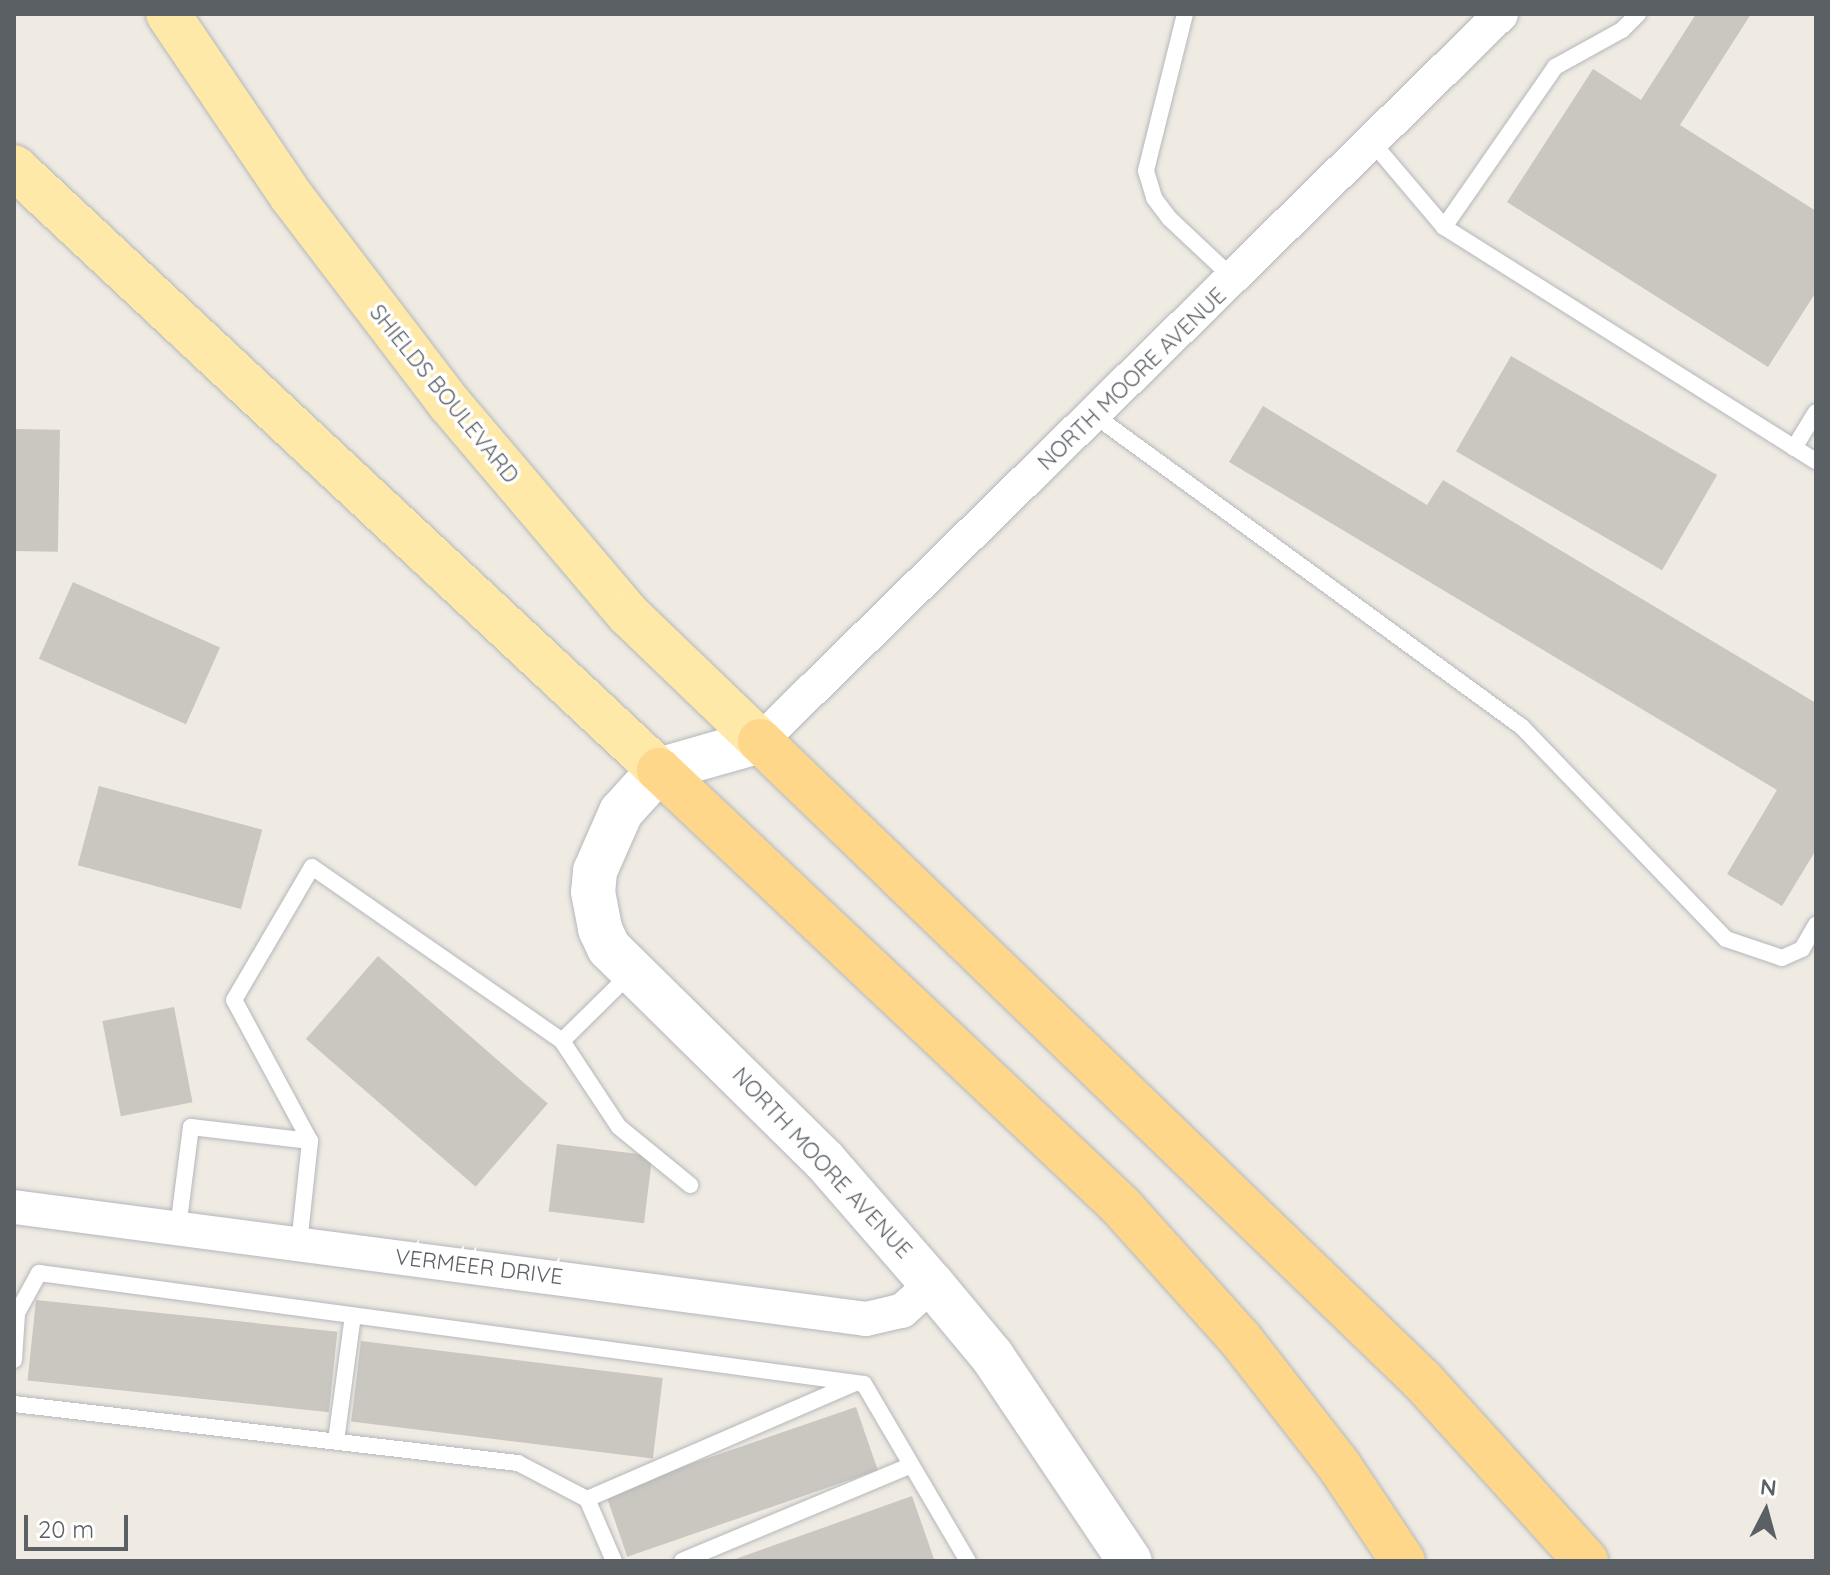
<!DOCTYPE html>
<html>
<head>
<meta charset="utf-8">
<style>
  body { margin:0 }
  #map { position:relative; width:1830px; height:1575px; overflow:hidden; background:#efebe3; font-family:Quicksand,sans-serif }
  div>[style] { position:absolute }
  .building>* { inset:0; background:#cac6c0; transform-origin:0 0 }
  .roads { filter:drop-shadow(0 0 2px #b4b7bb) drop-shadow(0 0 2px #b4b7bb) }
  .lane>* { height:16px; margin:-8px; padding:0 8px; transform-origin:8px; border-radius:8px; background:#fff }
  .street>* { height:34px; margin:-17px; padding:0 17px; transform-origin:17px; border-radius:17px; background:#fff }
  .secondary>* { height:44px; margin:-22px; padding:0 22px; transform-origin:22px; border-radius:22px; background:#fff }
  .primary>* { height:44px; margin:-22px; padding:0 22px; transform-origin:22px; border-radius:22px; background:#ffe9a8 }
  .highway>* { height:44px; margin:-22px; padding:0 22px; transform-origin:22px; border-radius:22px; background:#ffd78a }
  span { translate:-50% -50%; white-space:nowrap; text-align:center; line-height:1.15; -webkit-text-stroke:7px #fff; paint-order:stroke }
  .street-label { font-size:22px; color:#5b6065 }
  .frame { position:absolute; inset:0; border:16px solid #5b6065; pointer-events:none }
  .north { position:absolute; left:1726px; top:1471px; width:80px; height:80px; -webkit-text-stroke:6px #fff; paint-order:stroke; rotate:6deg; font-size:22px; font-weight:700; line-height:32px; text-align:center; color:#5b6065 }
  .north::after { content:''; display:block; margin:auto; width:28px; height:36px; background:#5b6065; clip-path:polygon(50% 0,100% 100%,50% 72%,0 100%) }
  .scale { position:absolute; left:24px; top:1515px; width:104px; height:36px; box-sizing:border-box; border:4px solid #5b6065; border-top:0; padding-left:10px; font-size:24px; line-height:28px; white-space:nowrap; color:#5b6065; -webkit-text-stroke:6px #fff; paint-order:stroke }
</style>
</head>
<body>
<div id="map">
  <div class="building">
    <div style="clip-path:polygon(1696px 14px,1751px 14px,1680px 125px,1816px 211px,1816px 292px,1768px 367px,1507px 202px,1593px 69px,1641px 100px)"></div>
    <div style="left:1511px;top:356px;width:238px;height:110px;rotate:30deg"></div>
    <div style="clip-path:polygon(1263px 406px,1427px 505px,1443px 480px,1816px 703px,1816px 850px,1782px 906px,1727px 874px,1777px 790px,1229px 462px)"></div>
    <div style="left:14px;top:429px;width:46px;height:122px;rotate:1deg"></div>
    <div style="left:73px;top:582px;width:161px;height:84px;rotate:24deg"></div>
    <div style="left:99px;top:786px;width:169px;height:82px;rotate:15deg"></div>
    <div style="left:378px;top:956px;width:225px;height:110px;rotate:41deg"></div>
    <div style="left:174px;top:1007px;width:97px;height:73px;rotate:79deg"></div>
    <div style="left:557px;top:1144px;width:96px;height:68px;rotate:7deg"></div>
    <div style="left:36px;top:1300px;width:303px;height:81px;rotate:6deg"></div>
    <div style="left:361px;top:1341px;width:304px;height:81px;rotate:7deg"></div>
    <div style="left:856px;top:1407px;width:67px;height:265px;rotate:71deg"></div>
    <div style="clip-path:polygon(912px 1496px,934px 1559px,730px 1561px)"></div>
  </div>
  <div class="roads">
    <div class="lane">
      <div style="left:1185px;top:14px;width:162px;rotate:104deg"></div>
      <div style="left:1146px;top:171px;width:28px;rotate:73deg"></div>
      <div style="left:1154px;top:198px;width:26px;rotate:53deg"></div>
      <div style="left:1170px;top:219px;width:88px;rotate:43.2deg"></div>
      <div style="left:1372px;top:142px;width:111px;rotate:49.7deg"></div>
      <div style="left:1444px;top:227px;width:439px;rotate:32.2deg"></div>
      <div style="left:1444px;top:227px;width:195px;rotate:-55.2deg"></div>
      <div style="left:1555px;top:67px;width:77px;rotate:-28.9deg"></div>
      <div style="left:1622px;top:30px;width:23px;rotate:-45deg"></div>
      <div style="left:1094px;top:415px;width:530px;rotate:36.09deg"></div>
      <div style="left:1522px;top:727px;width:294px;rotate:46.1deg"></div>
      <div style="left:1726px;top:939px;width:59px;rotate:18.7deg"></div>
      <div style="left:1782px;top:958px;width:22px;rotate:-24deg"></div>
      <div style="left:1802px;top:949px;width:28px;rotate:-60deg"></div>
      <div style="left:1794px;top:448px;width:42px;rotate:-58.6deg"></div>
      <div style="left:562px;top:1041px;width:103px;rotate:56.5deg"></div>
      <div style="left:619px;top:1127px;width:92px;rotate:39.2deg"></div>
      <div style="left:178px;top:1228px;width:102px;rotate:-82.7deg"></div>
      <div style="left:191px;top:1127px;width:120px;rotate:6.7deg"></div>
      <div style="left:299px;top:1244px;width:104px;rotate:-83.9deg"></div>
      <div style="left:310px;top:1141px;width:160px;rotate:-118.3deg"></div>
      <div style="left:234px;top:1000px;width:154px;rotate:-59.6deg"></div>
      <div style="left:312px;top:867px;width:305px;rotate:34.8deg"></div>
      <div style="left:562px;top:1041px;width:97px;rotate:-44.6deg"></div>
      <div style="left:14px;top:1360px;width:47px;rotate:-86.3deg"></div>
      <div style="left:17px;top:1313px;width:46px;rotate:-61.2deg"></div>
      <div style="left:39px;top:1273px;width:832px;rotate:7.66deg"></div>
      <div style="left:864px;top:1384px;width:205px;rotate:59.6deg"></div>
      <div style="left:14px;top:1404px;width:507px;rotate:6.68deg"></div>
      <div style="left:518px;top:1463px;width:78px;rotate:27.6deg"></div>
      <div style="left:587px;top:1499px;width:68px;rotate:66.5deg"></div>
      <div style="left:336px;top:1441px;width:126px;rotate:-82.3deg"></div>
      <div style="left:587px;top:1499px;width:290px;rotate:-23.4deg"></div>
      <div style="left:682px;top:1561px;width:248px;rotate:-22.7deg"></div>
    </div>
    <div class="street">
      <div style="left:760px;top:741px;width:1038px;rotate:-44.45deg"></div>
      <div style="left:14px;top:1207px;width:859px;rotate:7.49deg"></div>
      <div style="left:866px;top:1319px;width:37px;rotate:-13deg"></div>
      <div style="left:902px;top:1311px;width:40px;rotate:-42deg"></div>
    </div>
    <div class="secondary">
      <div style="left:760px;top:741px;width:105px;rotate:164deg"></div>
      <div style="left:659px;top:770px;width:57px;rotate:132.1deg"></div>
      <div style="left:621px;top:812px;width:64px;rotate:113.8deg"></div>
      <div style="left:595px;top:871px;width:21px;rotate:95deg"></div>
      <div style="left:593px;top:892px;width:38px;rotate:79deg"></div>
      <div style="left:600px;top:929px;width:21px;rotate:65deg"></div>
      <div style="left:609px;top:948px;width:303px;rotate:44.6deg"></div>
      <div style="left:825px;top:1161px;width:163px;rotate:49deg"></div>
      <div style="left:932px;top:1284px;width:94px;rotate:50.2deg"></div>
      <div style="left:992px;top:1356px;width:247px;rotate:56.1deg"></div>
    </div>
    <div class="primary">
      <div style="left:168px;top:14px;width:221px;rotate:55.9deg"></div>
      <div style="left:292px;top:197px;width:259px;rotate:52.7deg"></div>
      <div style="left:449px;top:403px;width:278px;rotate:49.7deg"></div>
      <div style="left:629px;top:615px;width:182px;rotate:43.9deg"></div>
      <div style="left:14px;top:167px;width:883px;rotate:43.07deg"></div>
    </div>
    <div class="highway">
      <div style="left:760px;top:741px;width:922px;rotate:43.99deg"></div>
      <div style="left:1423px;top:1381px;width:243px;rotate:47.8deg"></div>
      <div style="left:659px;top:770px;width:634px;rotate:43.34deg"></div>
      <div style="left:1120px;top:1205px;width:181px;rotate:48.1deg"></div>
      <div style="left:1241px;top:1340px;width:157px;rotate:52deg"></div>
      <div style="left:1338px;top:1464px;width:117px;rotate:56.2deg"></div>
    </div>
  </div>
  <div class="street-label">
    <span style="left:1132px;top:379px;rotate:-44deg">NORTH MOORE AVENUE</span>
    <span style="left:444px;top:394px;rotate:51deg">SHIELDS BOULEVARD</span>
    <span style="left:822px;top:1163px;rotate:47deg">NORTH MOORE AVENUE</span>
    <span style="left:479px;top:1267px;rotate:7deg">VERMEER DRIVE</span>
  </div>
  <div class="frame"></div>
  <div class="north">N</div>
  <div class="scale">20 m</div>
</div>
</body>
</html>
